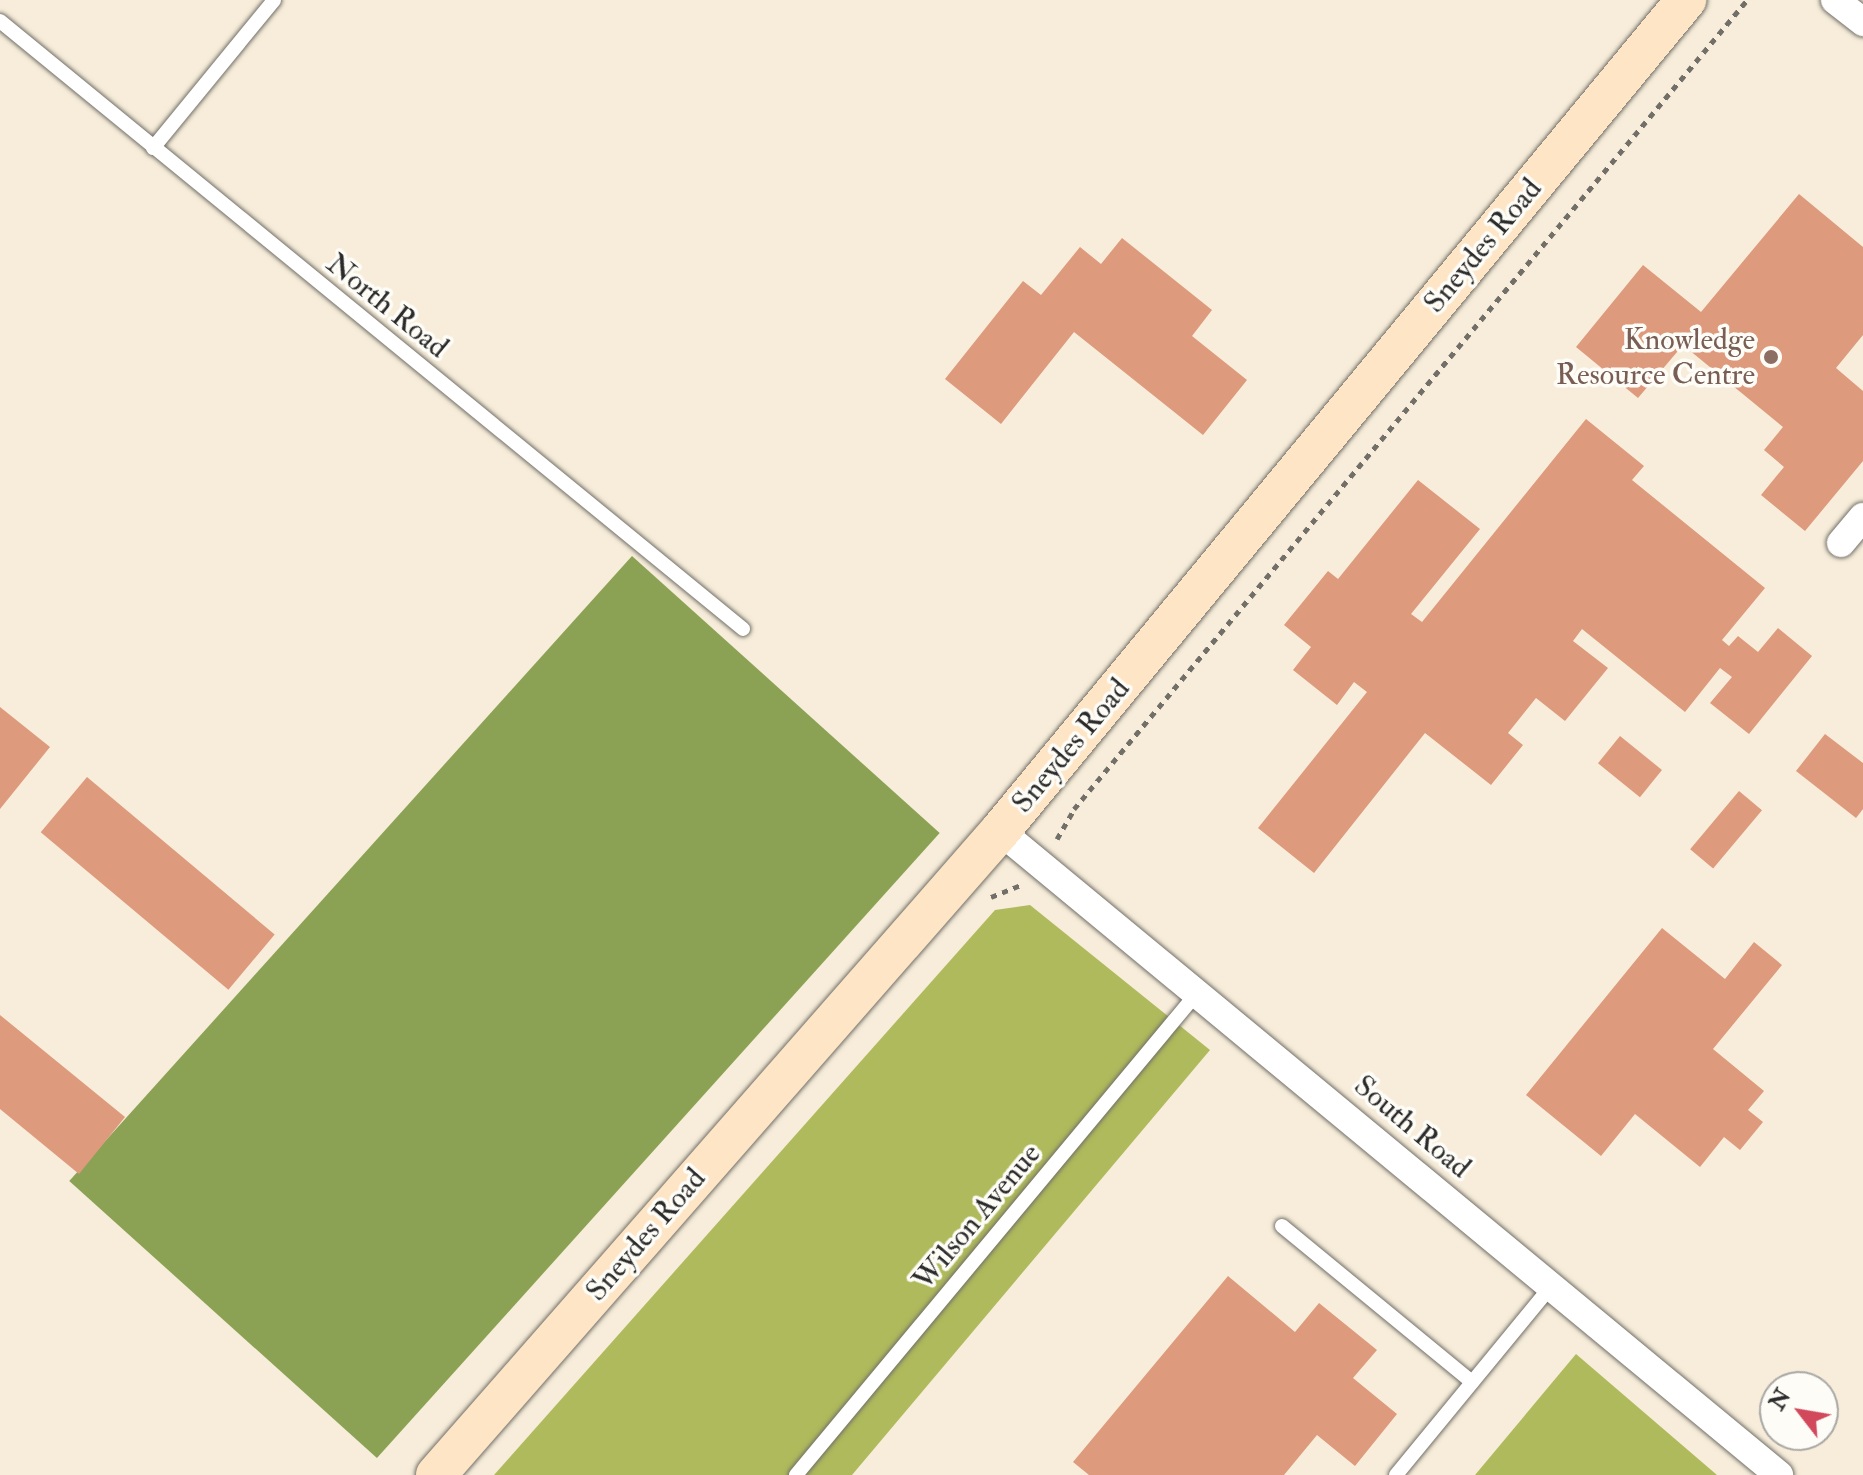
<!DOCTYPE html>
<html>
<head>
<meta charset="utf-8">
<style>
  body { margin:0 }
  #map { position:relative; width:1863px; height:1475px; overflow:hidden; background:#f7edda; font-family:"IM FELL Double Pica",serif }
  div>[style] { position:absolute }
  .green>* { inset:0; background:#afba5c }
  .forest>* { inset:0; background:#8ba254; transform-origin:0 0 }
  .building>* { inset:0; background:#de9a7c; transform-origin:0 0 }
  .path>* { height:5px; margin-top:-2.5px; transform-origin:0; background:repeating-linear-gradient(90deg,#726f68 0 6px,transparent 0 12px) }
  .roads { filter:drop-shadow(0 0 2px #726f68) drop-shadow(0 0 2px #726f68) }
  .service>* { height:14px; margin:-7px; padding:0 7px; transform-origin:7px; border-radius:7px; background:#fff }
  .minor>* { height:28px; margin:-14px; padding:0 14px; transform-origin:14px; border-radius:14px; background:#fff }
  .secondary>* { height:40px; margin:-20px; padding:0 20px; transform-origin:20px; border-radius:20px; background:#fde5c5 }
  .dots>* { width:22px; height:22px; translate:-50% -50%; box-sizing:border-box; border:4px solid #fdfcf7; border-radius:50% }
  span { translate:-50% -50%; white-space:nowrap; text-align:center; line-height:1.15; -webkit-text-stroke:7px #fdfcf7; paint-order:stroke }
  .street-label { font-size:30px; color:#2b2b2b }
  .education-label { font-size:30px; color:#785e54 }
  .right { translate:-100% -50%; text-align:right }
  .north { position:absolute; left:1759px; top:1371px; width:80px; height:80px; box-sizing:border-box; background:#fdfcf7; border:2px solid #a9a8a5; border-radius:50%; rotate:301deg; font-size:22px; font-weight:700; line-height:32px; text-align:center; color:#2b2b2b }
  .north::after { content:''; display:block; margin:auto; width:28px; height:36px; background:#d1495b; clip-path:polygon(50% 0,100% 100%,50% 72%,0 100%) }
</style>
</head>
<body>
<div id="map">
  <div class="green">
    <div style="clip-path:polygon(1030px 905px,1210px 1050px,852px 1475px,494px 1475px,995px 910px)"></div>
    <div style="clip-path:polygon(1576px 1354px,1717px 1475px,1475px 1475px)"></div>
  </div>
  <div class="forest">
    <div style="left:632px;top:556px;width:414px;height:841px;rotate:42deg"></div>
  </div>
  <div class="building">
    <div style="clip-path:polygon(1799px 194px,1863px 247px,1863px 335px,1836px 368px,1863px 391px,1863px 461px,1805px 531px,1761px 495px,1784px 467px,1764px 450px,1783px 427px,1683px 345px,1638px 398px,1576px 347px,1643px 265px,1701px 312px)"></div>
    <div style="clip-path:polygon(1122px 238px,1212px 310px,1192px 336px,1247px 380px,1203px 435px,1074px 332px,1001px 424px,945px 379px,1023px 281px,1041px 295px,1080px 247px,1101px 264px)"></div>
    <div style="clip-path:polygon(1586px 419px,1644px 466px,1632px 480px,1765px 588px,1722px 640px,1729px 646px,1738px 636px,1758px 652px,1778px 628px,1812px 656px,1749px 734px,1710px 703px,1732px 677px,1720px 668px,1685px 712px,1582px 629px,1573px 641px,1608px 668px,1565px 721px,1536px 698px,1508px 733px,1523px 745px,1491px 785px,1425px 733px,1314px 873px,1258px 828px,1367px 692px,1354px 682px,1337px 705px,1293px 670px,1311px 647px,1284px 625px,1328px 571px,1338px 579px,1418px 480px,1480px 529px,1411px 614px,1422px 622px)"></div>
    <div style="clip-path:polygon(0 707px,50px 747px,0 809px)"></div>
    <div style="clip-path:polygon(1825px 734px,1863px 763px,1863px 809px,1856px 818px,1796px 771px)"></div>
    <div style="left:1620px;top:736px;width:54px;height:35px;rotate:39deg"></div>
    <div style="left:87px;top:777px;width:245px;height:72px;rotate:40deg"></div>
    <div style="left:1739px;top:791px;width:30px;height:76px;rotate:40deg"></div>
    <div style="clip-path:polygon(1662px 928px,1725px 979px,1754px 942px,1782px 965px,1713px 1049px,1764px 1091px,1748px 1110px,1763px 1122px,1740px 1150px,1724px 1137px,1700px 1167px,1635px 1114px,1601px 1156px,1526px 1095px)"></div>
    <div style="clip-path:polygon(0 1015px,125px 1117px,79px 1174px,0 1109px)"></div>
    <div style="clip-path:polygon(1228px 1276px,1295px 1332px,1319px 1303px,1377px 1350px,1353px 1378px,1397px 1414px,1355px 1466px,1317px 1435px,1284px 1475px,1089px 1475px,1073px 1462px)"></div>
  </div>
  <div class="path">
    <div style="left:1057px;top:839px;width:34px;rotate:-60deg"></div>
    <div style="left:1074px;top:809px;width:1052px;rotate:-50.24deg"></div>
    <div style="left:991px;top:897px;width:32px;rotate:-22deg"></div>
  </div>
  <div class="roads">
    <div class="service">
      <div style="left:0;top:21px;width:960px;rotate:39.29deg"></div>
      <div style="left:153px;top:148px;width:191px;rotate:-50.7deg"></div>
      <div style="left:1282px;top:1226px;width:246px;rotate:39.4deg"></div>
      <div style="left:796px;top:1475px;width:627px;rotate:-50.24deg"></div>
      <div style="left:1396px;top:1475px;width:244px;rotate:-50.6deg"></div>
    </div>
    <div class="minor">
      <div style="left:1835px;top:0;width:36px;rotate:38deg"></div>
      <div style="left:1841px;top:543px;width:34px;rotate:-50deg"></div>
      <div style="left:1000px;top:831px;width:1011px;rotate:39.58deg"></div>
    </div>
    <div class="secondary">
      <div style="left:436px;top:1475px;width:856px;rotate:-48.79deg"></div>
      <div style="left:1000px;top:831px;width:1078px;rotate:-50.46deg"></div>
    </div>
  </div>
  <div class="dots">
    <div style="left:1771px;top:357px;background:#8d6e63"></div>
  </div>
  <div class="street-label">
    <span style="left:1483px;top:246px;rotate:-50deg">Sneydes Road</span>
    <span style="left:387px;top:306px;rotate:39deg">North Road</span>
    <span style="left:1071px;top:746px;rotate:-50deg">Sneydes Road</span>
    <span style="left:1412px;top:1127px;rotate:40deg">South Road</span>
    <span style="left:977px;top:1217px;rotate:-50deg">Wilson Avenue</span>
    <span style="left:646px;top:1235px;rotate:-49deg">Sneydes Road</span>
  </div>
  <div class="education-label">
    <span class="right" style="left:1755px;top:357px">Knowledge<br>Resource Centre</span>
  </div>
  <div class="north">N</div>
</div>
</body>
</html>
